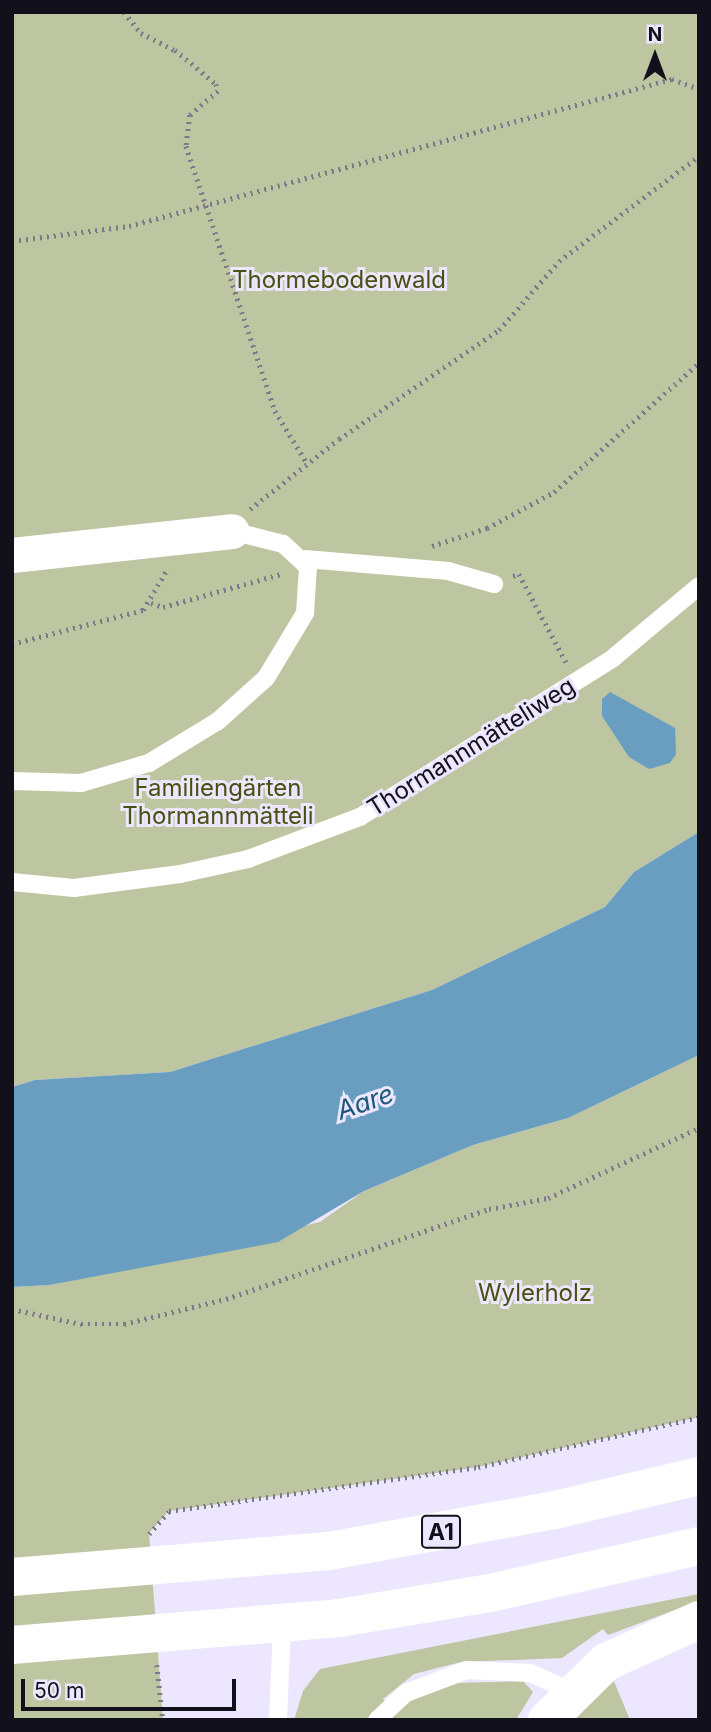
<!DOCTYPE html>
<html>
<head>
<meta charset="utf-8">
<style>
  body { margin:0 }
  #map { position:relative; width:711px; height:1732px; overflow:hidden; background:#ece7ff; font-family:Inter,sans-serif }
  div>[style] { position:absolute }
  .green>* { inset:0; background:#bdc5a1 }
  .water>* { inset:0; background:#699ec0 }
  .path>* { height:4.5px; margin-top:-2.25px; transform-origin:0; background:repeating-linear-gradient(90deg,#7c798a 0 2px,transparent 0 7px) }
  .lane>* { height:18px; margin:-9px; padding:0 9px; transform-origin:9px; border-radius:9px; background:#fff }
  .street>* { height:35px; margin:-17.5px; padding:0 17.5px; transform-origin:17.5px; border-radius:17.5px; background:#fff }
  .secondary>* { height:38px; margin:-19px; padding:0 19px; transform-origin:19px; border-radius:19px; background:#fff }
  .highway>* { height:38px; margin:-19px; padding:0 19px; transform-origin:19px; border-radius:19px; background:#fff }
  span { translate:-50% -50%; white-space:nowrap; text-align:center; line-height:1.15; -webkit-text-stroke:6px #ece7ff; paint-order:stroke }
  .shield-label span { padding:2px 5px; background:#ece7ff; border:2px solid; border-radius:5px; -webkit-text-stroke-width:0 }
  .shield-label { font-size:23px; color:#12101a; font-weight:700 }
  .park-label { font-size:24px; color:#485111 }
  .street-label { font-size:24px; color:#12101a }
  .water-label { font-size:26px; color:#19587b; font-style:italic }
  .frame { position:absolute; inset:0; border:14px solid #12101a; pointer-events:none }
  .north { position:absolute; left:620px; top:21px; width:70px; height:70px; -webkit-text-stroke:5px #ece7ff; paint-order:stroke; rotate:0deg; font-size:19px; font-weight:700; line-height:28px; text-align:center; color:#12101a }
  .north::after { content:''; display:block; margin:auto; width:24px; height:32px; background:#12101a; clip-path:polygon(50% 0,100% 100%,50% 72%,0 100%) }
  .scale { position:absolute; left:21px; top:1679px; width:215px; height:32px; box-sizing:border-box; border:4px solid #12101a; border-top:0; padding-left:9px; font-size:21px; line-height:24px; white-space:nowrap; color:#12101a; -webkit-text-stroke:5px #ece7ff; paint-order:stroke }
</style>
</head>
<body>
<div id="map">
  <div class="green">
    <div style="clip-path:polygon(12px 12px,699px 12px,699px 832px,634px 872px,605px 907px,432px 990px,170px 1072px,35px 1080px,12px 1087px)"></div>
    <div style="clip-path:polygon(699px 1055px,699px 1417px,478px 1467px,169px 1511px,149px 1533px,163px 1720px,12px 1720px,12px 1287px,49px 1285px,320px 1222px,364px 1191px,473px 1145px,568px 1118px)"></div>
    <div style="clip-path:polygon(699px 1594px,699px 1601px,608px 1635px,603px 1629px,562px 1658px,461px 1662px,414px 1674px,383px 1699px,395px 1713px,410px 1700px,454px 1683px,523px 1681px,533px 1692px,516px 1720px,294px 1720px,303px 1691px,320px 1669px)"></div>
    <div style="clip-path:polygon(606px 1662px,630px 1720px,547px 1720px)"></div>
  </div>
  <div class="water">
    <div style="clip-path:polygon(610px 692px,675px 728px,676px 754px,670px 763px,649px 769px,629px 757px,602px 716px,602px 699px)"></div>
    <div style="clip-path:polygon(699px 832px,699px 1055px,568px 1118px,473px 1145px,364px 1191px,278px 1242px,49px 1285px,12px 1287px,12px 1087px,35px 1080px,170px 1072px,432px 990px,605px 907px,634px 872px)"></div>
  </div>
  <div class="path">
    <div style="left:124px;top:12px;width:27px;rotate:51deg"></div>
    <div style="left:141px;top:33px;width:38px;rotate:27deg"></div>
    <div style="left:175px;top:50px;width:53px;rotate:39.7deg"></div>
    <div style="left:216px;top:84px;width:7px;rotate:74deg"></div>
    <div style="left:218px;top:91px;width:37px;rotate:139deg"></div>
    <div style="left:190px;top:115px;width:31px;rotate:97deg"></div>
    <div style="left:186px;top:146px;width:280px;rotate:71.4deg"></div>
    <div style="left:275px;top:411px;width:61px;rotate:58.4deg"></div>
    <div style="left:12px;top:241px;width:118px;rotate:-7.3deg"></div>
    <div style="left:129px;top:226px;width:563px;rotate:-15.15deg"></div>
    <div style="left:672px;top:79px;width:29px;rotate:20deg"></div>
    <div style="left:250px;top:509px;width:113px;rotate:-38.2deg"></div>
    <div style="left:339px;top:439px;width:194px;rotate:-34.3deg"></div>
    <div style="left:499px;top:330px;width:91px;rotate:-49deg"></div>
    <div style="left:559px;top:261px;width:175px;rotate:-36.9deg"></div>
    <div style="left:432px;top:546px;width:58px;rotate:-18.1deg"></div>
    <div style="left:487px;top:528px;width:76px;rotate:-28.2deg"></div>
    <div style="left:554px;top:492px;width:194px;rotate:-41.7deg"></div>
    <div style="left:513px;top:576px;width:6px;rotate:-18deg"></div>
    <div style="left:519px;top:574px;width:100px;rotate:61.9deg"></div>
    <div style="left:151px;top:603px;width:13px;rotate:18deg"></div>
    <div style="left:163px;top:607px;width:123px;rotate:-15.6deg"></div>
    <div style="left:12px;top:644px;width:135px;rotate:-14.5deg"></div>
    <div style="left:143px;top:610px;width:49px;rotate:-59.2deg"></div>
    <div style="left:12px;top:1309px;width:71px;rotate:12.3deg"></div>
    <div style="left:81px;top:1324px;width:43px"></div>
    <div style="left:124px;top:1324px;width:105px;rotate:-13.8deg"></div>
    <div style="left:226px;top:1299px;width:278px;rotate:-18.9deg"></div>
    <div style="left:489px;top:1209px;width:60px;rotate:-10.6deg"></div>
    <div style="left:548px;top:1198px;width:166px;rotate:-24.9deg"></div>
    <div style="left:149px;top:1534px;width:30px;rotate:-49deg"></div>
    <div style="left:169px;top:1511px;width:312px;rotate:-8.1deg"></div>
    <div style="left:478px;top:1467px;width:227px;rotate:-12.7deg"></div>
    <div style="left:157px;top:1665px;width:55px;rotate:83.8deg"></div>
  </div>
  <div class="lane">
    <div style="left:305px;top:559px;width:144px;rotate:4.8deg"></div>
    <div style="left:448px;top:571px;width:48px;rotate:15.8deg"></div>
    <div style="left:12px;top:781px;width:69px;rotate:1.7deg"></div>
    <div style="left:81px;top:783px;width:71px;rotate:-16.4deg"></div>
    <div style="left:149px;top:763px;width:81px;rotate:-31.3deg"></div>
    <div style="left:218px;top:721px;width:64px;rotate:-41.9deg"></div>
    <div style="left:266px;top:678px;width:76px;rotate:-59deg"></div>
    <div style="left:305px;top:613px;width:46px;rotate:-86.3deg"></div>
    <div style="left:308px;top:567px;width:34px;rotate:-137deg"></div>
    <div style="left:283px;top:544px;width:53px;rotate:-165.7deg"></div>
    <div style="left:12px;top:882px;width:62px;rotate:5.5deg"></div>
    <div style="left:74px;top:888px;width:107px;rotate:-7.5deg"></div>
    <div style="left:180px;top:874px;width:70px;rotate:-12.4deg"></div>
    <div style="left:248px;top:859px;width:120px;rotate:-20.6deg"></div>
    <div style="left:360px;top:817px;width:299px;rotate:-32.1deg"></div>
    <div style="left:613px;top:658px;width:112px;rotate:-39.9deg"></div>
    <div style="left:278px;top:1720px;width:95px;rotate:-87.6deg"></div>
    <div style="left:377px;top:1720px;width:40px;rotate:-43deg"></div>
    <div style="left:406px;top:1693px;width:65px;rotate:-20.7deg"></div>
    <div style="left:467px;top:1670px;width:63px;rotate:2.7deg"></div>
    <div style="left:530px;top:1673px;width:45px;rotate:23.7deg"></div>
  </div>
  <div class="street">
    <div style="left:12px;top:555px;width:221px;rotate:-6.2deg"></div>
  </div>
  <div class="secondary">
    <div style="left:547px;top:1720px;width:83px;rotate:-44.5deg"></div>
    <div style="left:606px;top:1662px;width:102px;rotate:-24.3deg"></div>
  </div>
  <div class="highway">
    <div style="left:12px;top:1577px;width:318px;rotate:-4.7deg"></div>
    <div style="left:329px;top:1551px;width:230px;rotate:-10.3deg"></div>
    <div style="left:555px;top:1510px;width:148px;rotate:-13.3deg"></div>
    <div style="left:12px;top:1645px;width:328px;rotate:-4.7deg"></div>
    <div style="left:339px;top:1618px;width:153px;rotate:-9.4deg"></div>
    <div style="left:490px;top:1593px;width:214px;rotate:-12.7deg"></div>
  </div>
  <div class="shield-label">
    <span style="left:441px;top:1532px">A1</span>
  </div>
  <div class="park-label">
    <span style="left:339px;top:280px">Thormebodenwald</span>
    <span style="left:218px;top:802px">Familiengärten<br>Thormannmätteli</span>
    <span style="left:535px;top:1293px">Wylerholz</span>
  </div>
  <div class="street-label">
    <span style="left:471px;top:747px;rotate:-32deg">Thormannmätteliweg</span>
  </div>
  <div class="water-label">
    <span style="left:365px;top:1102px;rotate:-19deg">Aare</span>
  </div>
  <div class="frame"></div>
  <div class="north">N</div>
  <div class="scale">50 m</div>
</div>
</body>
</html>
